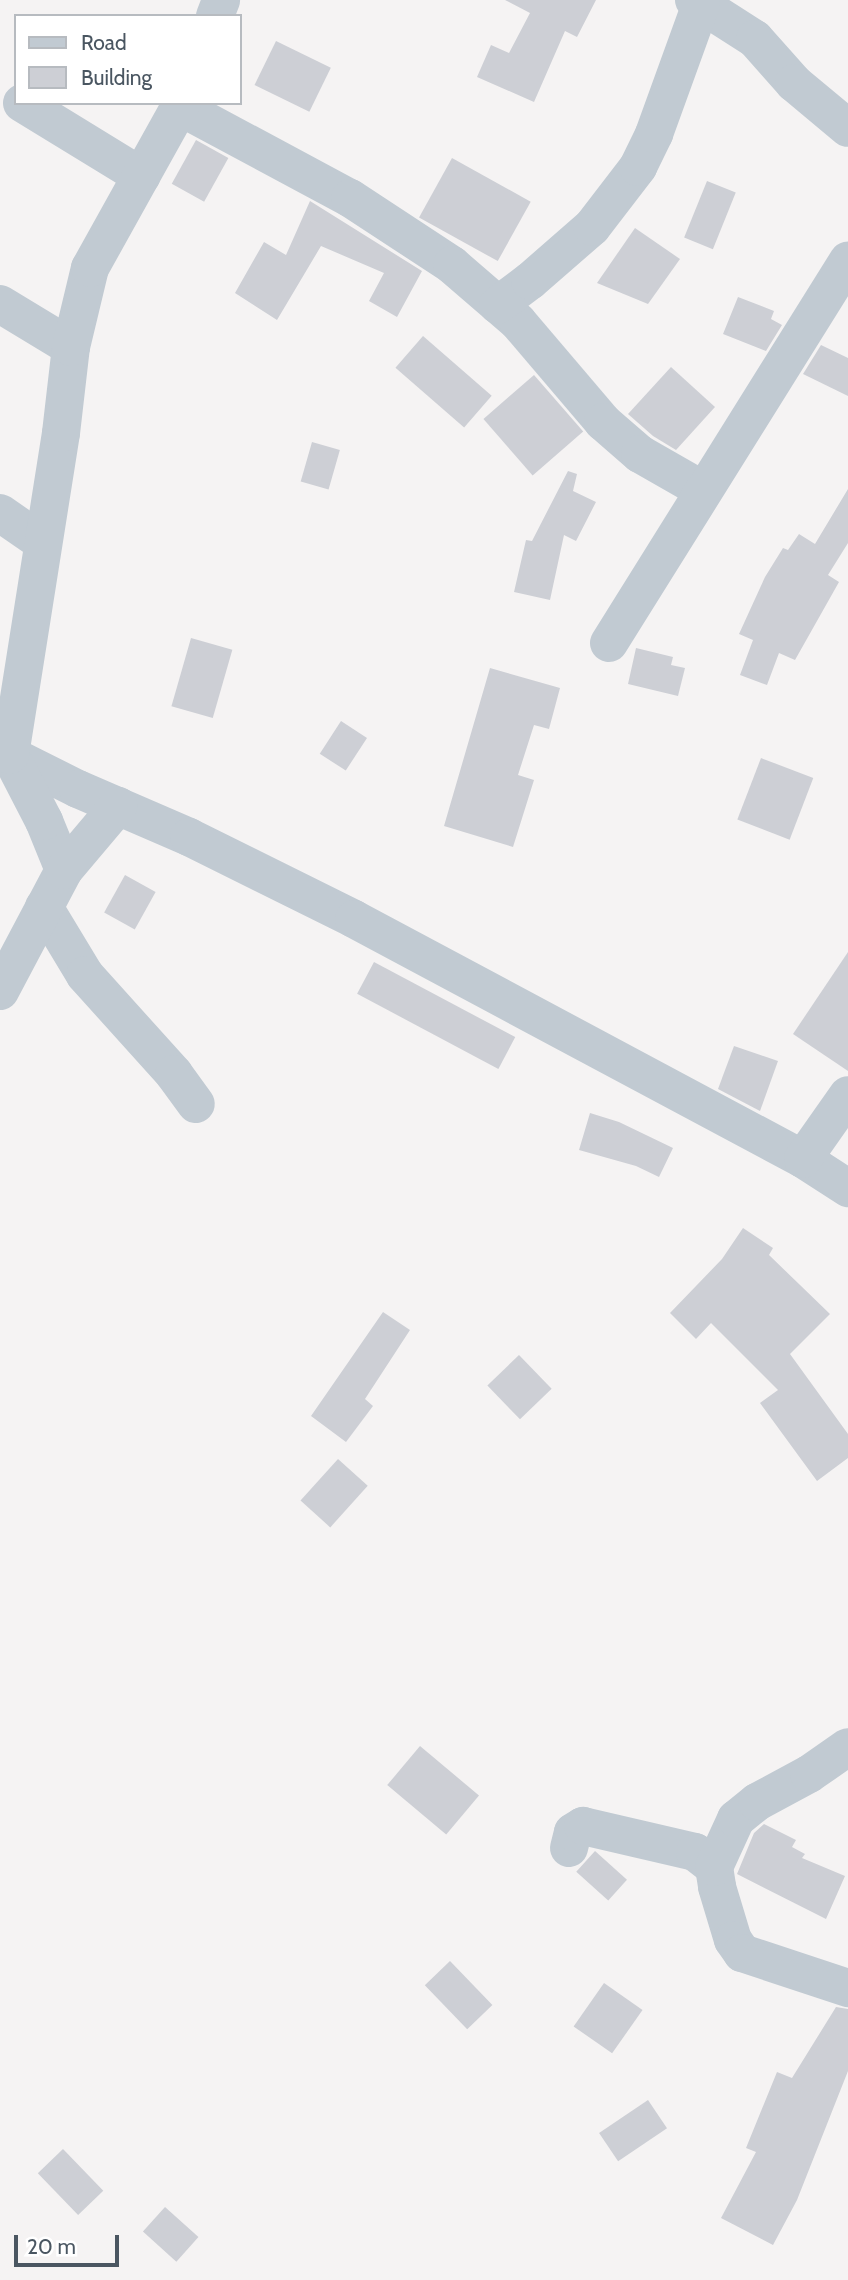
<!DOCTYPE html>
<html>
<head>
<meta charset="utf-8">
<style>
  body { margin:0 }
  #map { position:relative; width:848px; height:2280px; overflow:hidden; background:#f5f3f3; font-family:Cabin,sans-serif }
  div>[style] { position:absolute }
  .building>* { inset:0; background:#cdcfd5; transform-origin:0 0 }
  .minor>* { height:38px; margin:-19px; padding:0 19px; transform-origin:19px; border-radius:19px; background:#c1cad2 }
  span { translate:-50% -50%; white-space:nowrap; text-align:center; line-height:1.15; -webkit-text-stroke:6px #fff; paint-order:stroke }
  .legend { position:absolute; left:14px; top:14px; width:228px; height:91px; box-sizing:border-box; background:#fff; border:2px solid #b7bbc0; margin:0; padding:9px 12px; list-style:none; font-size:21px; color:#4a5661 }
  .legend li { display:flex; align-items:center; gap:14px; height:35px }
  .legend b { width:35px; border:2px solid #b7bbc0 }
  .scale { position:absolute; left:14px; top:2235px; width:105px; height:32px; box-sizing:border-box; border:4px solid #4a5661; border-top:0; padding-left:9px; font-size:21px; line-height:24px; white-space:nowrap; color:#4a5661; -webkit-text-stroke:5px #fff; paint-order:stroke }
</style>
</head>
<body>
<div id="map">
  <div class="building">
    <div style="clip-path:polygon(505px 0,596px 0,577px 37px,565px 31px,534px 102px,477px 77px,491px 45px,509px 53px,530px 13px)"></div>
    <div style="left:276px;top:41px;width:61px;height:49px;rotate:26deg"></div>
    <div style="left:196px;top:140px;width:37px;height:50px;rotate:29deg"></div>
    <div style="left:452px;top:158px;width:90px;height:68px;rotate:29deg"></div>
    <div style="left:707px;top:181px;width:31px;height:61px;rotate:22deg"></div>
    <div style="clip-path:polygon(310px 201px,422px 271px,397px 317px,369px 301px,384px 273px,321px 246px,277px 320px,235px 293px,264px 242px,286px 255px)"></div>
    <div style="clip-path:polygon(635px 228px,680px 259px,648px 304px,597px 283px)"></div>
    <div style="clip-path:polygon(738px 297px,774px 311px,771px 319px,782px 325px,766px 351px,723px 334px)"></div>
    <div style="left:423px;top:336px;width:91px;height:42px;rotate:41deg"></div>
    <div style="clip-path:polygon(821px 345px,848px 358px,848px 396px,803px 374px)"></div>
    <div style="clip-path:polygon(671px 367px,715px 407px,676px 450px,653px 436px,628px 414px)"></div>
    <div style="left:534px;top:375px;width:75px;height:67px;rotate:49deg"></div>
    <div style="left:312px;top:442px;width:29px;height:41px;rotate:16deg"></div>
    <div style="clip-path:polygon(568px 471px,577px 474px,573px 491px,596px 502px,576px 541px,564px 535px,550px 600px,514px 592px,526px 540px,532px 541px)"></div>
    <div style="clip-path:polygon(848px 489px,848px 543px,828px 575px,839px 582px,795px 660px,779px 653px,767px 685px,740px 675px,753px 640px,739px 634px,765px 577px,783px 548px,788px 550px,799px 534px,815px 544px)"></div>
    <div style="left:191px;top:638px;width:43px;height:71px;rotate:16deg"></div>
    <div style="clip-path:polygon(636px 648px,673px 657px,671px 665px,685px 668px,678px 696px,628px 684px)"></div>
    <div style="clip-path:polygon(490px 668px,560px 688px,549px 729px,534px 725px,518px 775px,534px 780px,513px 847px,444px 826px)"></div>
    <div style="left:341px;top:721px;width:31px;height:39px;rotate:33deg"></div>
    <div style="left:761px;top:758px;width:56px;height:66px;rotate:21deg"></div>
    <div style="left:125px;top:875px;width:35px;height:43px;rotate:29deg"></div>
    <div style="clip-path:polygon(848px 952px,848px 1071px,793px 1034px)"></div>
    <div style="left:374px;top:962px;width:160px;height:36px;rotate:28deg"></div>
    <div style="clip-path:polygon(734px 1046px,778px 1061px,760px 1111px,718px 1089px)"></div>
    <div style="clip-path:polygon(590px 1113px,619px 1122px,673px 1148px,659px 1177px,636px 1166px,579px 1150px)"></div>
    <div style="clip-path:polygon(743px 1228px,773px 1248px,769px 1255px,830px 1314px,790px 1354px,848px 1434px,848px 1458px,817px 1481px,760px 1403px,778px 1390px,711px 1323px,696px 1339px,670px 1313px,722px 1259px)"></div>
    <div style="clip-path:polygon(383px 1312px,410px 1330px,365px 1399px,373px 1406px,346px 1442px,311px 1416px)"></div>
    <div style="left:519px;top:1355px;width:47px;height:44px;rotate:46deg"></div>
    <div style="left:338px;top:1459px;width:40px;height:56px;rotate:42deg"></div>
    <div style="left:420px;top:1746px;width:77px;height:51px;rotate:40deg"></div>
    <div style="clip-path:polygon(764px 1824px,796px 1840px,792px 1847px,805px 1854px,802px 1858px,845px 1876px,826px 1919px,737px 1874px,754px 1833px)"></div>
    <div style="left:595px;top:1851px;width:43px;height:28px;rotate:42deg"></div>
    <div style="left:450px;top:1961px;width:61px;height:35px;rotate:46deg"></div>
    <div style="left:604px;top:1983px;width:47px;height:53px;rotate:35deg"></div>
    <div style="clip-path:polygon(836px 2007px,848px 2009px,848px 2071px,797px 2200px,773px 2245px,721px 2218px,756px 2152px,746px 2148px,777px 2072px,792px 2078px)"></div>
    <div style="left:648px;top:2100px;width:34px;height:59px;rotate:56deg"></div>
    <div style="left:63px;top:2149px;width:58px;height:35px;rotate:46deg"></div>
    <div style="left:165px;top:2207px;width:45px;height:33px;rotate:42deg"></div>
  </div>
  <div class="minor">
    <div style="left:694px;top:0;width:72px;rotate:32.6deg"></div>
    <div style="left:755px;top:39px;width:59px;rotate:48.4deg"></div>
    <div style="left:794px;top:83px;width:70px;rotate:39.8deg"></div>
    <div style="left:215px;top:16px;width:17px;rotate:-69deg"></div>
    <div style="left:22px;top:103px;width:140px;rotate:31.5deg"></div>
    <div style="left:180px;top:107px;width:193px;rotate:28.2deg"></div>
    <div style="left:350px;top:198px;width:122px;rotate:33.3deg"></div>
    <div style="left:452px;top:265px;width:87px;rotate:40.8deg"></div>
    <div style="left:518px;top:322px;width:131px;rotate:49.6deg"></div>
    <div style="left:603px;top:422px;width:49px;rotate:40.9deg"></div>
    <div style="left:640px;top:454px;width:73px;rotate:29.7deg"></div>
    <div style="left:0;top:304px;width:83px;rotate:31.2deg"></div>
    <div style="left:498px;top:305px;width:40px;rotate:-37deg"></div>
    <div style="left:530px;top:281px;width:82px;rotate:-41.1deg"></div>
    <div style="left:592px;top:227px;width:76px;rotate:-52.5deg"></div>
    <div style="left:638px;top:167px;width:37px;rotate:-64deg"></div>
    <div style="left:654px;top:134px;width:138px;rotate:-70.1deg"></div>
    <div style="left:0;top:513px;width:51px;rotate:34.6deg"></div>
    <div style="left:609px;top:643px;width:451px;rotate:-58deg"></div>
    <div style="left:0;top:750px;width:87px;rotate:26.6deg"></div>
    <div style="left:78px;top:789px;width:121px;rotate:23.4deg"></div>
    <div style="left:189px;top:837px;width:184px;rotate:26.4deg"></div>
    <div style="left:354px;top:919px;width:509px;rotate:28.13deg"></div>
    <div style="left:803px;top:1159px;width:54px;rotate:32.8deg"></div>
    <div style="left:64px;top:870px;width:53px;rotate:-112.2deg"></div>
    <div style="left:44px;top:821px;width:74px;rotate:-117.3deg"></div>
    <div style="left:10px;top:755px;width:326px;rotate:-81deg"></div>
    <div style="left:61px;top:433px;width:87px;rotate:-83.4deg"></div>
    <div style="left:71px;top:347px;width:81px;rotate:-76.5deg"></div>
    <div style="left:90px;top:268px;width:189px;rotate:-60.9deg"></div>
    <div style="left:44px;top:907px;width:79px;rotate:58.9deg"></div>
    <div style="left:85px;top:975px;width:133px;rotate:48deg"></div>
    <div style="left:174px;top:1074px;width:37px;rotate:54deg"></div>
    <div style="left:0;top:991px;width:137px;rotate:-62.1deg"></div>
    <div style="left:64px;top:870px;width:84px;rotate:-49.8deg"></div>
    <div style="left:803px;top:1159px;width:78px;rotate:-54.9deg"></div>
    <div style="left:569px;top:1848px;width:16px;rotate:-76deg"></div>
    <div style="left:573px;top:1832px;width:12px;rotate:-31deg"></div>
    <div style="left:583px;top:1826px;width:115px;rotate:13.1deg"></div>
    <div style="left:695px;top:1852px;width:24px;rotate:38deg"></div>
    <div style="left:714px;top:1867px;width:20px;rotate:81deg"></div>
    <div style="left:717px;top:1887px;width:55px;rotate:73.2deg"></div>
    <div style="left:733px;top:1940px;width:16px;rotate:55deg"></div>
    <div style="left:742px;top:1953px;width:112px;rotate:18.3deg"></div>
    <div style="left:714px;top:1867px;width:53px;rotate:-65.4deg"></div>
    <div style="left:736px;top:1819px;width:27px;rotate:-39deg"></div>
    <div style="left:757px;top:1802px;width:59px;rotate:-28.3deg"></div>
    <div style="left:809px;top:1774px;width:47px;rotate:-34.7deg"></div>
  </div>
  <ul class="legend">
  <li><b style="height:9px;background:#c1cad2"></b>Road</li>
  <li><b style="height:19px;background:#cdcfd5"></b>Building</li>
  </ul>
  <div class="scale">20 m</div>
</div>
</body>
</html>
